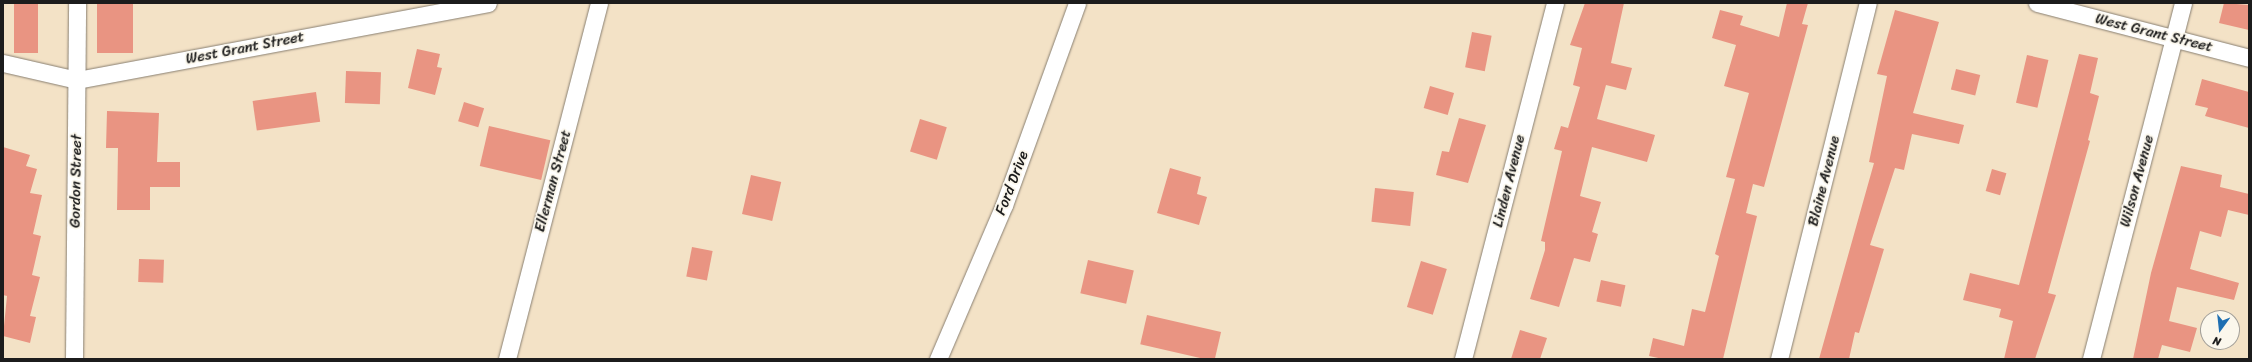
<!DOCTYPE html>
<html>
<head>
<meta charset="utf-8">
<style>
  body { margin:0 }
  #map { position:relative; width:2252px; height:362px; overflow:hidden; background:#f3e2c6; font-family:Sriracha,sans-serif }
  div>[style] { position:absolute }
  .building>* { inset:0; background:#e99482; transform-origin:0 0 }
  .roads { filter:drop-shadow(0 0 1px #887f71) drop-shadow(0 0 1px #887f71) }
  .minor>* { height:17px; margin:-8.5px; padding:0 8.5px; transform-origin:8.5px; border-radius:8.5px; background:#fff }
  span { translate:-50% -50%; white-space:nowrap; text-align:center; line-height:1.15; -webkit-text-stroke:3.5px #fbf7ec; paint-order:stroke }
  .street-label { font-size:15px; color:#1c1c1c }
  .frame { position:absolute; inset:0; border:4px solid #1c1c1c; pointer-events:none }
  .north { position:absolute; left:2200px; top:310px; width:40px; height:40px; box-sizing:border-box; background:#fbf7ec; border:1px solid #a29f99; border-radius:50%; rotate:195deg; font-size:11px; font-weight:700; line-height:16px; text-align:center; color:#1c1c1c }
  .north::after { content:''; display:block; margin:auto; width:14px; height:18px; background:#1f6fb2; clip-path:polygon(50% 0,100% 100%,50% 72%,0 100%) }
</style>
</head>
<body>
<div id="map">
  <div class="building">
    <div style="left:14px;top:3px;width:24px;height:50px"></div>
    <div style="left:97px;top:3px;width:36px;height:50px"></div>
    <div style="clip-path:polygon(1585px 3px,1624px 3px,1611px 63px,1632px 68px,1626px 90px,1606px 85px,1597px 119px,1655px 135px,1647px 162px,1592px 147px,1580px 196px,1601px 202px,1592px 232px,1598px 234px,1590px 262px,1574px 258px,1559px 307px,1530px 299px,1545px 250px,1545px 242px,1541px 241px,1562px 151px,1554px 149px,1561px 126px,1568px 128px,1580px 87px,1573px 85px,1582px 48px,1570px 45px)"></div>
    <div style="clip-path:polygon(1787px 3px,1808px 3px,1802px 24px,1808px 25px,1764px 187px,1753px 184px,1746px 213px,1757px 216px,1723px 359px,1663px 359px,1649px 356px,1653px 338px,1684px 346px,1692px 309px,1705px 312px,1719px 256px,1715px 254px,1735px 179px,1726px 177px,1749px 93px,1724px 86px,1736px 45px,1712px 38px,1720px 10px,1743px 16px,1740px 25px,1779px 37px)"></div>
    <div style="clip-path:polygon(2224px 3px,2249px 5px,2249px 30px,2219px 23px)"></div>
    <div style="clip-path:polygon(1895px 10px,1939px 22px,1913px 113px,1964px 125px,1959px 144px,1912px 134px,1904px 170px,1895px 168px,1870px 245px,1884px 249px,1859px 333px,1855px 332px,1849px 359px,1819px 359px,1874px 163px,1869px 162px,1887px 76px,1877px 74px)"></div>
    <div style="left:1472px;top:32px;width:20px;height:36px;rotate:11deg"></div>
    <div style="clip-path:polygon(417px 49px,440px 54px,437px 67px,442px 68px,435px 95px,408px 88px)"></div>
    <div style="clip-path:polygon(2079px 54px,2098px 58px,2090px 93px,2099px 96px,2088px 140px,2090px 141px,2048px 293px,2056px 295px,2035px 359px,2004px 359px,2013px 321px,1999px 317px,2001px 309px,1963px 300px,1970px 273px,2019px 285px)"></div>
    <div style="left:2027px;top:55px;width:22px;height:49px;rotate:13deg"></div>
    <div style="left:1956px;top:69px;width:25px;height:21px;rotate:14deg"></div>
    <div style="left:346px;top:71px;width:35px;height:32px;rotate:2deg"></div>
    <div style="clip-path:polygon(2202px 79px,2249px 92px,2249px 128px,2205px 116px,2208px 108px,2195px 105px)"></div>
    <div style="left:1430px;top:86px;width:25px;height:23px;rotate:16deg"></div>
    <div style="left:316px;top:92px;width:30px;height:64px;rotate:82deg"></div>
    <div style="left:464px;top:102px;width:21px;height:20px;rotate:17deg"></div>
    <div style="clip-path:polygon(107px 111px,159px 113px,157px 162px,180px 162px,180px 187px,150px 187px,150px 210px,117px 210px,118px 148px,106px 148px)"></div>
    <div style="clip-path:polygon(1459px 118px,1486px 125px,1468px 183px,1436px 175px,1442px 151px,1449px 152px)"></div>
    <div style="left:920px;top:119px;width:28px;height:34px;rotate:17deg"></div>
    <div style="left:489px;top:126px;width:63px;height:41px;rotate:13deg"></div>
    <div style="clip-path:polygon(3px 147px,30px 155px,26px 166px,37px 169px,30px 193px,42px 195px,33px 234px,41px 236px,32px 275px,40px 277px,30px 316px,36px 317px,30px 343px,3px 336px,7px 296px,3px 295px)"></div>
    <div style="clip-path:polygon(2181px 166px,2222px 175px,2220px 187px,2249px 194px,2249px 215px,2228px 210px,2221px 237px,2200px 231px,2190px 269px,2239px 283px,2234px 300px,2177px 287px,2169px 321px,2197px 328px,2190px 352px,2162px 345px,2158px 359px,2133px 359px,2151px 273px)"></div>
    <div style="clip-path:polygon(1170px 168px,1201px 177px,1197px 194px,1207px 197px,1199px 225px,1157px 213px)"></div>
    <div style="left:1992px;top:169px;width:15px;height:23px;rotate:16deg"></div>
    <div style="left:751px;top:175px;width:31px;height:40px;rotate:13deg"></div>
    <div style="left:1375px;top:188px;width:39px;height:34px;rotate:6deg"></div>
    <div style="left:692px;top:247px;width:21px;height:30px;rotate:11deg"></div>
    <div style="left:139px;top:259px;width:25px;height:23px;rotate:2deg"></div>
    <div style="left:1088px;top:260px;width:47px;height:34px;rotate:13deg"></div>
    <div style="left:1421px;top:261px;width:27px;height:48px;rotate:17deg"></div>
    <div style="left:1601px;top:280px;width:25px;height:22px;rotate:12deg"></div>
    <div style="left:1147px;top:315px;width:76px;height:30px;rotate:13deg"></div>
    <div style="clip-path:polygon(1520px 330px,1547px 338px,1540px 359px,1511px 359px)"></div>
  </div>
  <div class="roads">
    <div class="minor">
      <div style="left:2037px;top:3px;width:219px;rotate:14.5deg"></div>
      <div style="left:3px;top:63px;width:76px;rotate:12.9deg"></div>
      <div style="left:77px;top:80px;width:418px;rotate:-10.6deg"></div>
      <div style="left:74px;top:359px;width:356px;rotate:-89.5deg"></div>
      <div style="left:507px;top:359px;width:368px;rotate:-75.5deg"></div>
      <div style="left:938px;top:359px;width:168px;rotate:-66.8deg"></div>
      <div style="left:1004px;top:205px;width:215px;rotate:-70.1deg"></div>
      <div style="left:1463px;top:359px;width:368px;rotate:-75.5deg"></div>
      <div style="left:1779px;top:359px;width:367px;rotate:-76deg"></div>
      <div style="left:2091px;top:359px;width:368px;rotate:-75.5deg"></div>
    </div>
  </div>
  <div class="street-label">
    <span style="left:2154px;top:33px;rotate:14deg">West Grant Street</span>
    <span style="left:245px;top:48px;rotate:-11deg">West Grant Street</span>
    <span style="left:76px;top:181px;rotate:-89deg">Gordon Street</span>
    <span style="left:553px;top:181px;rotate:-75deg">Ellerman Street</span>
    <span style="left:1509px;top:181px;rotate:-76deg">Linden Avenue</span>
    <span style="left:1824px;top:181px;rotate:-76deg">Blaine Avenue</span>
    <span style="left:2137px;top:181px;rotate:-75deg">Wilson Avenue</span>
    <span style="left:1012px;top:183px;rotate:-69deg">Ford Drive</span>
  </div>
  <div class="frame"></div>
  <div class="north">N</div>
</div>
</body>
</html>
